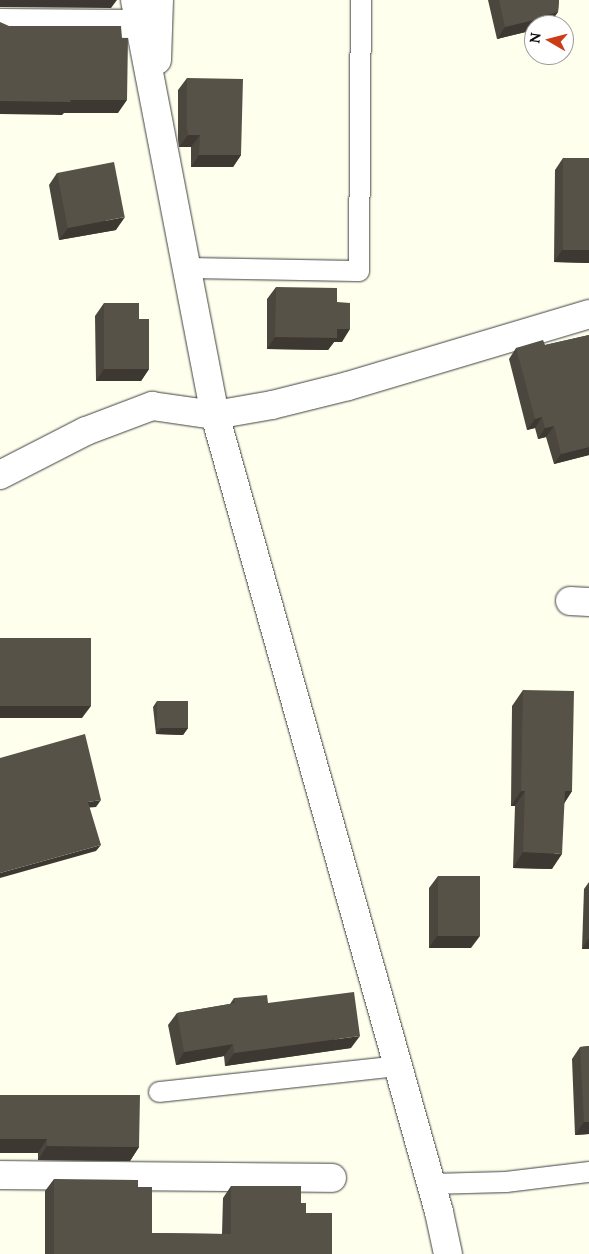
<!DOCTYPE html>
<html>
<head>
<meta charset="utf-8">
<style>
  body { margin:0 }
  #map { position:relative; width:589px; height:1254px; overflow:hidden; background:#feffed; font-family:Lora,serif }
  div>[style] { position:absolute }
  .roads { filter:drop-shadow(0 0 1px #404040) drop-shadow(0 0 1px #404040) }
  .lane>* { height:20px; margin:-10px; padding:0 10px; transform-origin:10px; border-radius:10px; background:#fff }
  .street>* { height:28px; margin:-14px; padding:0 14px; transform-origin:14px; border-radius:14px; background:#fff }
  .wall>* { inset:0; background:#4b473e }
  .shaded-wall>* { inset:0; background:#3d3932 }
  .building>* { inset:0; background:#575248; transform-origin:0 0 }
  span { translate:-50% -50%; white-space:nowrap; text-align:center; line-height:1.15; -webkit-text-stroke:5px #fff; paint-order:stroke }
  .north { position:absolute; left:524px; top:15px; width:50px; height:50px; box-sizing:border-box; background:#fff; border:1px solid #9e9e9e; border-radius:50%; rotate:278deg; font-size:14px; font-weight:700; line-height:20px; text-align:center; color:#0d0d0d }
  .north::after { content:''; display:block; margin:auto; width:18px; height:22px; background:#cc3c16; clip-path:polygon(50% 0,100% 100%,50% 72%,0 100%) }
</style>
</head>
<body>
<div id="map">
  <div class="roads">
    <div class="lane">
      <div style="left:186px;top:268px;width:173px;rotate:1deg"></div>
      <div style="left:359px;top:271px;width:271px;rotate:-89.6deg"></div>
      <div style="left:159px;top:1092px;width:239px;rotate:-6.2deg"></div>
      <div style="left:431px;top:1184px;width:75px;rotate:-1.5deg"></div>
      <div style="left:506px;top:1182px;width:84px;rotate:-6.9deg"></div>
    </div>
    <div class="street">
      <div style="left:135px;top:0;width:423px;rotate:79.1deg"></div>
      <div style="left:215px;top:415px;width:828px;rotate:74.3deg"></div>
      <div style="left:439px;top:1212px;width:43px;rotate:77.9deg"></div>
      <div style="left:0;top:23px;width:139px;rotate:0.4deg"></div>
      <div style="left:157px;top:60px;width:60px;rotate:-88.1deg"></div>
      <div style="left:0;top:475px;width:97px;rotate:-27.1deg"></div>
      <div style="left:86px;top:431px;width:71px;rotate:-20.7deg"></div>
      <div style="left:152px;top:406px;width:64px;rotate:8.1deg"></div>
      <div style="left:215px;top:415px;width:58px;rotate:-10deg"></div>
      <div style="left:272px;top:405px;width:78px;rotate:-14deg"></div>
      <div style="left:348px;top:386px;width:252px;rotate:-16.6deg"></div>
      <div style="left:570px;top:601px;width:19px;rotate:3deg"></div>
      <div style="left:0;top:1175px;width:332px;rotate:0.5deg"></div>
    </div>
  </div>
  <div class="wall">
    <div style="clip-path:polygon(488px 0,559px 0,558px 12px,549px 24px,534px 25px,534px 30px,497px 39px)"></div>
    <div style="clip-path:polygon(187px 78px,241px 155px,233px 167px,191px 167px,191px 147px,179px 147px,178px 140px,178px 90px)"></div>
    <div style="clip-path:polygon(563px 158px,589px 263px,554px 262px,555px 170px)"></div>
    <div style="clip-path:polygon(57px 173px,116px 230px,59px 240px,49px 185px)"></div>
    <div style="clip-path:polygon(276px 287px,337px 302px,342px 342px,334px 342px,328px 350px,267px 349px,267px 299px)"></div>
    <div style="clip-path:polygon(104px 303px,149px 369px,141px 381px,96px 381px,95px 316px)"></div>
    <div style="clip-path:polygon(589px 335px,589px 455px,554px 464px,546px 437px,538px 439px,535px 428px,527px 430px,509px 359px,516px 348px,545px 345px)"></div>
    <div style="clip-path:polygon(523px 690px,572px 791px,564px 803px,552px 869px,513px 868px,515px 806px,511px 806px,512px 706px)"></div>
    <div style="clip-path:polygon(157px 701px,188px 728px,183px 735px,156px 734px,153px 707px)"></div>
    <div style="clip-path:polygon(438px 876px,471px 948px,429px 948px,429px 888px)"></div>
    <div style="clip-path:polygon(589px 882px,589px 949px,582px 949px,584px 889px)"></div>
    <div style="clip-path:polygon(234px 998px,268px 1003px,351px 1048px,225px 1066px,224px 1056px,176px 1065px,168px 1025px,177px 1013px,230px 1004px)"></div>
    <div style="clip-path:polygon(589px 1046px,589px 1134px,575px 1135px,572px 1059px,580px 1047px)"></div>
    <div style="clip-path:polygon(0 1095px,139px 1147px,130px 1161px,38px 1160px,38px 1153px,0 1153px)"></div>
    <div style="clip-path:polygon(54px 1179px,138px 1187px,152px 1233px,222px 1234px,223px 1198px,231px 1186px,301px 1203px,306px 1213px,332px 1254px,45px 1254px,45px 1191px)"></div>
  </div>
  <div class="shaded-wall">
    <div style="clip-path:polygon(0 0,117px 0,111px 8px,0 7px)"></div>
    <div style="clip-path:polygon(558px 12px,549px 24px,534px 25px,534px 30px,497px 39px,505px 27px,543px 16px)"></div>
    <div style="clip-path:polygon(70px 100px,127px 100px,118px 113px,64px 113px,62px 115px,0 114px,0 101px)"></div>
    <div style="clip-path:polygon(188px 135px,200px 135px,191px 147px,179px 147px)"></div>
    <div style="clip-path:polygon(199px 155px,241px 155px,233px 167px,191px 167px)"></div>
    <div style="clip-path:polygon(125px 217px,116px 230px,59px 240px,68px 228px)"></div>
    <div style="clip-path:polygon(562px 250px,589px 250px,589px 263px,554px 262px)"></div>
    <div style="clip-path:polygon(337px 329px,350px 329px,342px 342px,334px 342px,328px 350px,267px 349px,275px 337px)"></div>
    <div style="clip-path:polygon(104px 369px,149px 369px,141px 381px,96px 381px)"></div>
    <div style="clip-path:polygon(542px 417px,535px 428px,527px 430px,535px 419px)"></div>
    <div style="clip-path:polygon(554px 426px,546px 437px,538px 439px,545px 428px)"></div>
    <div style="clip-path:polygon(589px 447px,589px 455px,554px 464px,561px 454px)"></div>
    <div style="clip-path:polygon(0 705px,91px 706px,82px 718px,0 718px)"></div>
    <div style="clip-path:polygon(161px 728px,188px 728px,183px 735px,156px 734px)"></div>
    <div style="clip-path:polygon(521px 791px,525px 791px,515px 806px,511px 806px)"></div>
    <div style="clip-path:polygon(565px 791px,572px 791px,562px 807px)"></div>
    <div style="clip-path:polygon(101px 800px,96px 807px,84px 808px,88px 802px)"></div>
    <div style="clip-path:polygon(101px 845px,96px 851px,0 878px,0 873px)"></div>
    <div style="clip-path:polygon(523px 852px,562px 854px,552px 869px,513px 868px)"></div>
    <div style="clip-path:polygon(437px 936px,480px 936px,471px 948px,429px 948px)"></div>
    <div style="clip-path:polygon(589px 938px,589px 949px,582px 949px)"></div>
    <div style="clip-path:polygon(360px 1036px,351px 1048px,225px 1066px,234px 1053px)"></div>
    <div style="clip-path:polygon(233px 1044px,224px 1056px,176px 1065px,184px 1052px)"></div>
    <div style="clip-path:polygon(584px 1122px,589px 1122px,589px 1134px,575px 1135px)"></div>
    <div style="clip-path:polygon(0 1139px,47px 1139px,38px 1153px,0 1153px)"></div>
    <div style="clip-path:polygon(47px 1146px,139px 1147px,130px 1161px,38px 1160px)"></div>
  </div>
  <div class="building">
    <div style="clip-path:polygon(499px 0,559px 0,558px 12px,543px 16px,543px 18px,505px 27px)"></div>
    <div style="clip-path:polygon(0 22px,9px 26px,121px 26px,122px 38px,128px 38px,127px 100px,70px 100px,71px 102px,0 101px)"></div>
    <div style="clip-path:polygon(187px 78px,243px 79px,241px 155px,199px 155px,200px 135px,188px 135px,187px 128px)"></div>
    <div style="left:563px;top:158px;width:26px;height:92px"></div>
    <div style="left:114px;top:162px;width:56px;height:58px;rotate:79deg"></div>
    <div style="clip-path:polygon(276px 287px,337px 288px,337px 302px,350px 303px,350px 329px,337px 329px,337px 338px,275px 337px)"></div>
    <div style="clip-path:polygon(104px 303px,139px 303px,139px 319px,149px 319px,149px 369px,104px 369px)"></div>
    <div style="clip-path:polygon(589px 335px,589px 447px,561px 454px,554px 426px,545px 428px,542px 417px,535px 419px,516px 348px,543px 340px,545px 345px)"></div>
    <div style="left:91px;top:638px;width:68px;height:91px;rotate:90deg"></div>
    <div style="clip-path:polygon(523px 690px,574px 691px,572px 791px,565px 791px,562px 854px,523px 852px,525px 791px,521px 791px)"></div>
    <div style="left:157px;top:701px;width:31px;height:27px"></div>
    <div style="clip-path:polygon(85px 734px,101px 800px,88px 802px,101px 845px,0 873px,0 758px)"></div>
    <div style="left:438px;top:876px;width:42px;height:60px"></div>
    <div style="clip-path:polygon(354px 992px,360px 1036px,234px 1053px,233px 1044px,184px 1052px,177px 1013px,235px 1003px,234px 998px,267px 995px,268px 1003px)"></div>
    <div style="clip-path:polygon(589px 1046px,589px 1122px,584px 1122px,580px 1047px)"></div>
    <div style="clip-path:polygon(0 1095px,140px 1095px,139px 1147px,47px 1146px,47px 1139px,0 1139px)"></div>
    <div style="clip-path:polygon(54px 1179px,138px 1180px,138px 1187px,152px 1187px,152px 1233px,231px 1234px,231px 1186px,301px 1186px,301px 1203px,306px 1203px,306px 1213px,332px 1213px,332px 1254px,54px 1254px)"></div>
  </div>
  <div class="north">N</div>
</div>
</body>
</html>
